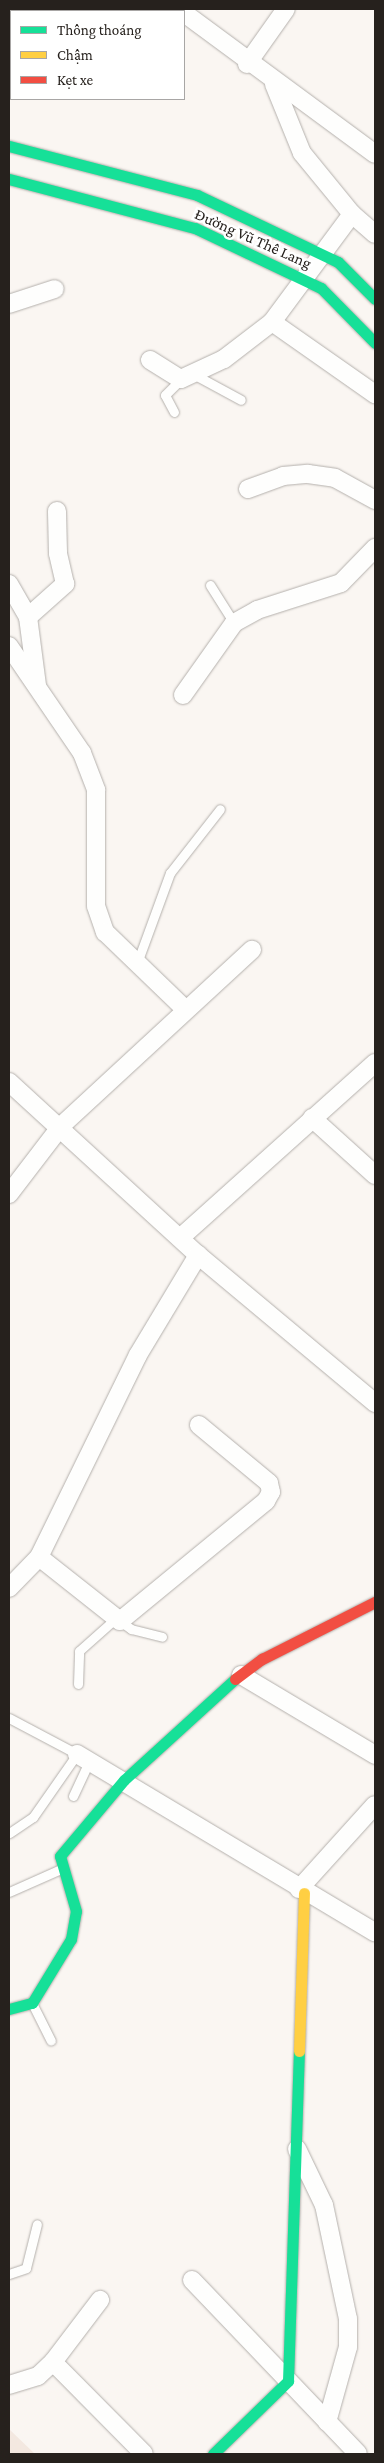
<!DOCTYPE html>
<html>
<head>
<meta charset="utf-8">
<style>
  body { margin:0 }
  #map { position:relative; width:384px; height:2463px; overflow:hidden; background:#faf6f2; font-family:"Crimson Pro",serif }
  div>[style] { position:absolute }
  .built>* { inset:0; background:#f3e8e0 }
  .roads { filter:drop-shadow(0 0 1px #b4b0ac) drop-shadow(0 0 1px #b4b0ac) }
  .lane>* { height:9px; margin:-4.5px; padding:0 4.5px; transform-origin:4.5px; border-radius:4.5px; background:#fefefd }
  .street>* { height:18px; margin:-9px; padding:0 9px; transform-origin:9px; border-radius:9px; background:#fefefd }
  .fast>* { height:11px; margin:-5.5px; padding:0 5.5px; transform-origin:5.5px; border-radius:5.5px; background:#16e098 }
  .slow>* { height:11px; margin:-5.5px; padding:0 5.5px; transform-origin:5.5px; border-radius:5.5px; background:#ffcf43 }
  .jam>* { height:11px; margin:-5.5px; padding:0 5.5px; transform-origin:5.5px; border-radius:5.5px; background:#f24e42 }
  span { translate:-50% -50%; white-space:nowrap; text-align:center; line-height:1.15; -webkit-text-stroke:5px #fff; paint-order:stroke }
  .street-label { font-size:16px; color:#26211d }
  .frame { position:absolute; inset:0; border:10px solid #26211d; pointer-events:none }
  .legend { position:absolute; left:10px; top:10px; width:175px; height:90px; box-sizing:border-box; background:#fff; border:1px solid #a8a6a5; margin:0; padding:6px 9px; list-style:none; font-size:15px; color:#26211d }
  .legend li { display:flex; align-items:center; gap:10px; height:25px }
  .legend b { width:25px; border:1px solid #a8a6a5 }
</style>
</head>
<body>
<div id="map">
  <div class="built">
    <div style="clip-path:polygon(9px 2429px,35px 2454px,9px 2454px)"></div>
  </div>
  <div class="roads">
    <div class="lane">
      <div style="left:195px;top:375px;width:52px;rotate:28.5deg"></div>
      <div style="left:174px;top:412px;width:19px;rotate:-118deg"></div>
      <div style="left:165px;top:395px;width:23px;rotate:-45deg"></div>
      <div style="left:210px;top:585px;width:45px;rotate:57.7deg"></div>
      <div style="left:137px;top:963px;width:96px;rotate:-69.9deg"></div>
      <div style="left:170px;top:873px;width:81px;rotate:-52deg"></div>
      <div style="left:120px;top:1621px;width:14px;rotate:36deg"></div>
      <div style="left:131px;top:1629px;width:32px;rotate:14deg"></div>
      <div style="left:78px;top:1684px;width:33px;rotate:-88deg"></div>
      <div style="left:79px;top:1651px;width:50px;rotate:-41.7deg"></div>
      <div style="left:9px;top:1718px;width:77px;rotate:27.9deg"></div>
      <div style="left:77px;top:1754px;width:77px;rotate:124.9deg"></div>
      <div style="left:33px;top:1817px;width:29px;rotate:146deg"></div>
      <div style="left:73px;top:1796px;width:40px;rotate:-65deg"></div>
      <div style="left:9px;top:1892px;width:57px;rotate:-23.9deg"></div>
      <div style="left:32px;top:2003px;width:42px;rotate:63.4deg"></div>
      <div style="left:9px;top:2274px;width:18px;rotate:-19deg"></div>
      <div style="left:26px;top:2268px;width:45px;rotate:-76deg"></div>
    </div>
    <div class="street">
      <div style="left:184px;top:13px;width:237px;rotate:36.4deg"></div>
      <div style="left:247px;top:64px;width:67px;rotate:-54.7deg"></div>
      <div style="left:274px;top:84px;width:74px;rotate:67.9deg"></div>
      <div style="left:302px;top:153px;width:79px;rotate:50.7deg"></div>
      <div style="left:352px;top:214px;width:134px;rotate:126.5deg"></div>
      <div style="left:272px;top:322px;width:126px;rotate:35deg"></div>
      <div style="left:352px;top:214px;width:30px;rotate:41deg"></div>
      <div style="left:9px;top:304px;width:48px;rotate:-18.1deg"></div>
      <div style="left:150px;top:360px;width:36px;rotate:32deg"></div>
      <div style="left:181px;top:379px;width:47px;rotate:-24.9deg"></div>
      <div style="left:224px;top:359px;width:61px;rotate:-37.6deg"></div>
      <div style="left:248px;top:489px;width:37px;rotate:-20deg"></div>
      <div style="left:283px;top:476px;width:25px;rotate:-5deg"></div>
      <div style="left:308px;top:474px;width:27px;rotate:8deg"></div>
      <div style="left:335px;top:478px;width:46px;rotate:28.8deg"></div>
      <div style="left:9px;top:584px;width:38px;rotate:60deg"></div>
      <div style="left:28px;top:617px;width:69px;rotate:82.5deg"></div>
      <div style="left:28px;top:617px;width:50px;rotate:-41.7deg"></div>
      <div style="left:65px;top:584px;width:32px;rotate:-103deg"></div>
      <div style="left:58px;top:553px;width:42px;rotate:-91.4deg"></div>
      <div style="left:9px;top:646px;width:130px;rotate:55.7deg"></div>
      <div style="left:82px;top:753px;width:40px;rotate:69deg"></div>
      <div style="left:96px;top:790px;width:116px;rotate:90deg"></div>
      <div style="left:96px;top:906px;width:28px;rotate:71deg"></div>
      <div style="left:105px;top:932px;width:112px;rotate:43.9deg"></div>
      <div style="left:183px;top:695px;width:88px;rotate:-54.7deg"></div>
      <div style="left:234px;top:623px;width:26px;rotate:-29deg"></div>
      <div style="left:257px;top:610px;width:88px;rotate:-17.8deg"></div>
      <div style="left:341px;top:583px;width:49px;rotate:-45.8deg"></div>
      <div style="left:9px;top:1082px;width:256px;rotate:42.5deg"></div>
      <div style="left:198px;top:1255px;width:231px;rotate:39.9deg"></div>
      <div style="left:312px;top:1118px;width:85px;rotate:42.1deg"></div>
      <div style="left:9px;top:1194px;width:86px;rotate:-52.6deg"></div>
      <div style="left:61px;top:1126px;width:260px;rotate:-42.7deg"></div>
      <div style="left:180px;top:1238px;width:262px;rotate:-41.9deg"></div>
      <div style="left:39px;top:1557px;width:103px;rotate:38.3deg"></div>
      <div style="left:120px;top:1621px;width:189px;rotate:-39.4deg"></div>
      <div style="left:266px;top:1501px;width:10px;rotate:-61deg"></div>
      <div style="left:271px;top:1492px;width:9px;rotate:-103deg"></div>
      <div style="left:269px;top:1483px;width:91px;rotate:-140.4deg"></div>
      <div style="left:9px;top:1588px;width:43px;rotate:-45.9deg"></div>
      <div style="left:39px;top:1557px;width:225px;rotate:-63.9deg"></div>
      <div style="left:138px;top:1355px;width:117px;rotate:-59deg"></div>
      <div style="left:241px;top:1675px;width:156px;rotate:30.8deg"></div>
      <div style="left:77px;top:1754px;width:347px;rotate:30.9deg"></div>
      <div style="left:299px;top:1889px;width:113px;rotate:-47.9deg"></div>
      <div style="left:297px;top:2149px;width:62px;rotate:64.3deg"></div>
      <div style="left:324px;top:2205px;width:116px;rotate:78.1deg"></div>
      <div style="left:348px;top:2319px;width:28px;rotate:90deg"></div>
      <div style="left:348px;top:2347px;width:78px;rotate:105.6deg"></div>
      <div style="left:192px;top:2280px;width:240px;rotate:46.3deg"></div>
      <div style="left:53px;top:2362px;width:129px;rotate:45.3deg"></div>
      <div style="left:9px;top:2385px;width:30px;rotate:-17deg"></div>
      <div style="left:38px;top:2376px;width:21px;rotate:-43deg"></div>
      <div style="left:53px;top:2362px;width:78px;rotate:-52.8deg"></div>
    </div>
    <div class="fast">
      <div style="left:9px;top:146px;width:194px;rotate:14.6deg"></div>
      <div style="left:197px;top:195px;width:156px;rotate:25.4deg"></div>
      <div style="left:338px;top:262px;width:52px;rotate:45deg"></div>
      <div style="left:9px;top:179px;width:192px;rotate:14.8deg"></div>
      <div style="left:195px;top:228px;width:140px;rotate:25.5deg"></div>
      <div style="left:321px;top:288px;width:77px;rotate:45.5deg"></div>
      <div style="left:9px;top:2009px;width:24px;rotate:-15deg"></div>
      <div style="left:32px;top:2003px;width:75px;rotate:-58.6deg"></div>
      <div style="left:71px;top:1939px;width:28px;rotate:-80deg"></div>
      <div style="left:76px;top:1911px;width:57px;rotate:-106.2deg"></div>
      <div style="left:60px;top:1856px;width:99px;rotate:-49.9deg"></div>
      <div style="left:124px;top:1780px;width:150px;rotate:-42.3deg"></div>
      <div style="left:213px;top:2454px;width:105px;rotate:-44.2deg"></div>
      <div style="left:288px;top:2381px;width:330px;rotate:-88.1deg"></div>
    </div>
    <div class="slow">
      <div style="left:299px;top:2051px;width:158px;rotate:-88.2deg"></div>
    </div>
    <div class="jam">
      <div style="left:235px;top:1679px;width:34px;rotate:-37deg"></div>
      <div style="left:262px;top:1659px;width:127px;rotate:-26.8deg"></div>
    </div>
  </div>
  <div class="street-label">
    <span style="left:253px;top:239px;rotate:24deg">Đường Vũ Thê Lang</span>
  </div>
  <div class="frame"></div>
  <ul class="legend">
  <li><b style="height:6px;background:#16e098"></b>Thông thoáng</li>
  <li><b style="height:6px;background:#ffcf43"></b>Chậm</li>
  <li><b style="height:6px;background:#f24e42"></b>Kẹt xe</li>
  </ul>
</div>
</body>
</html>
